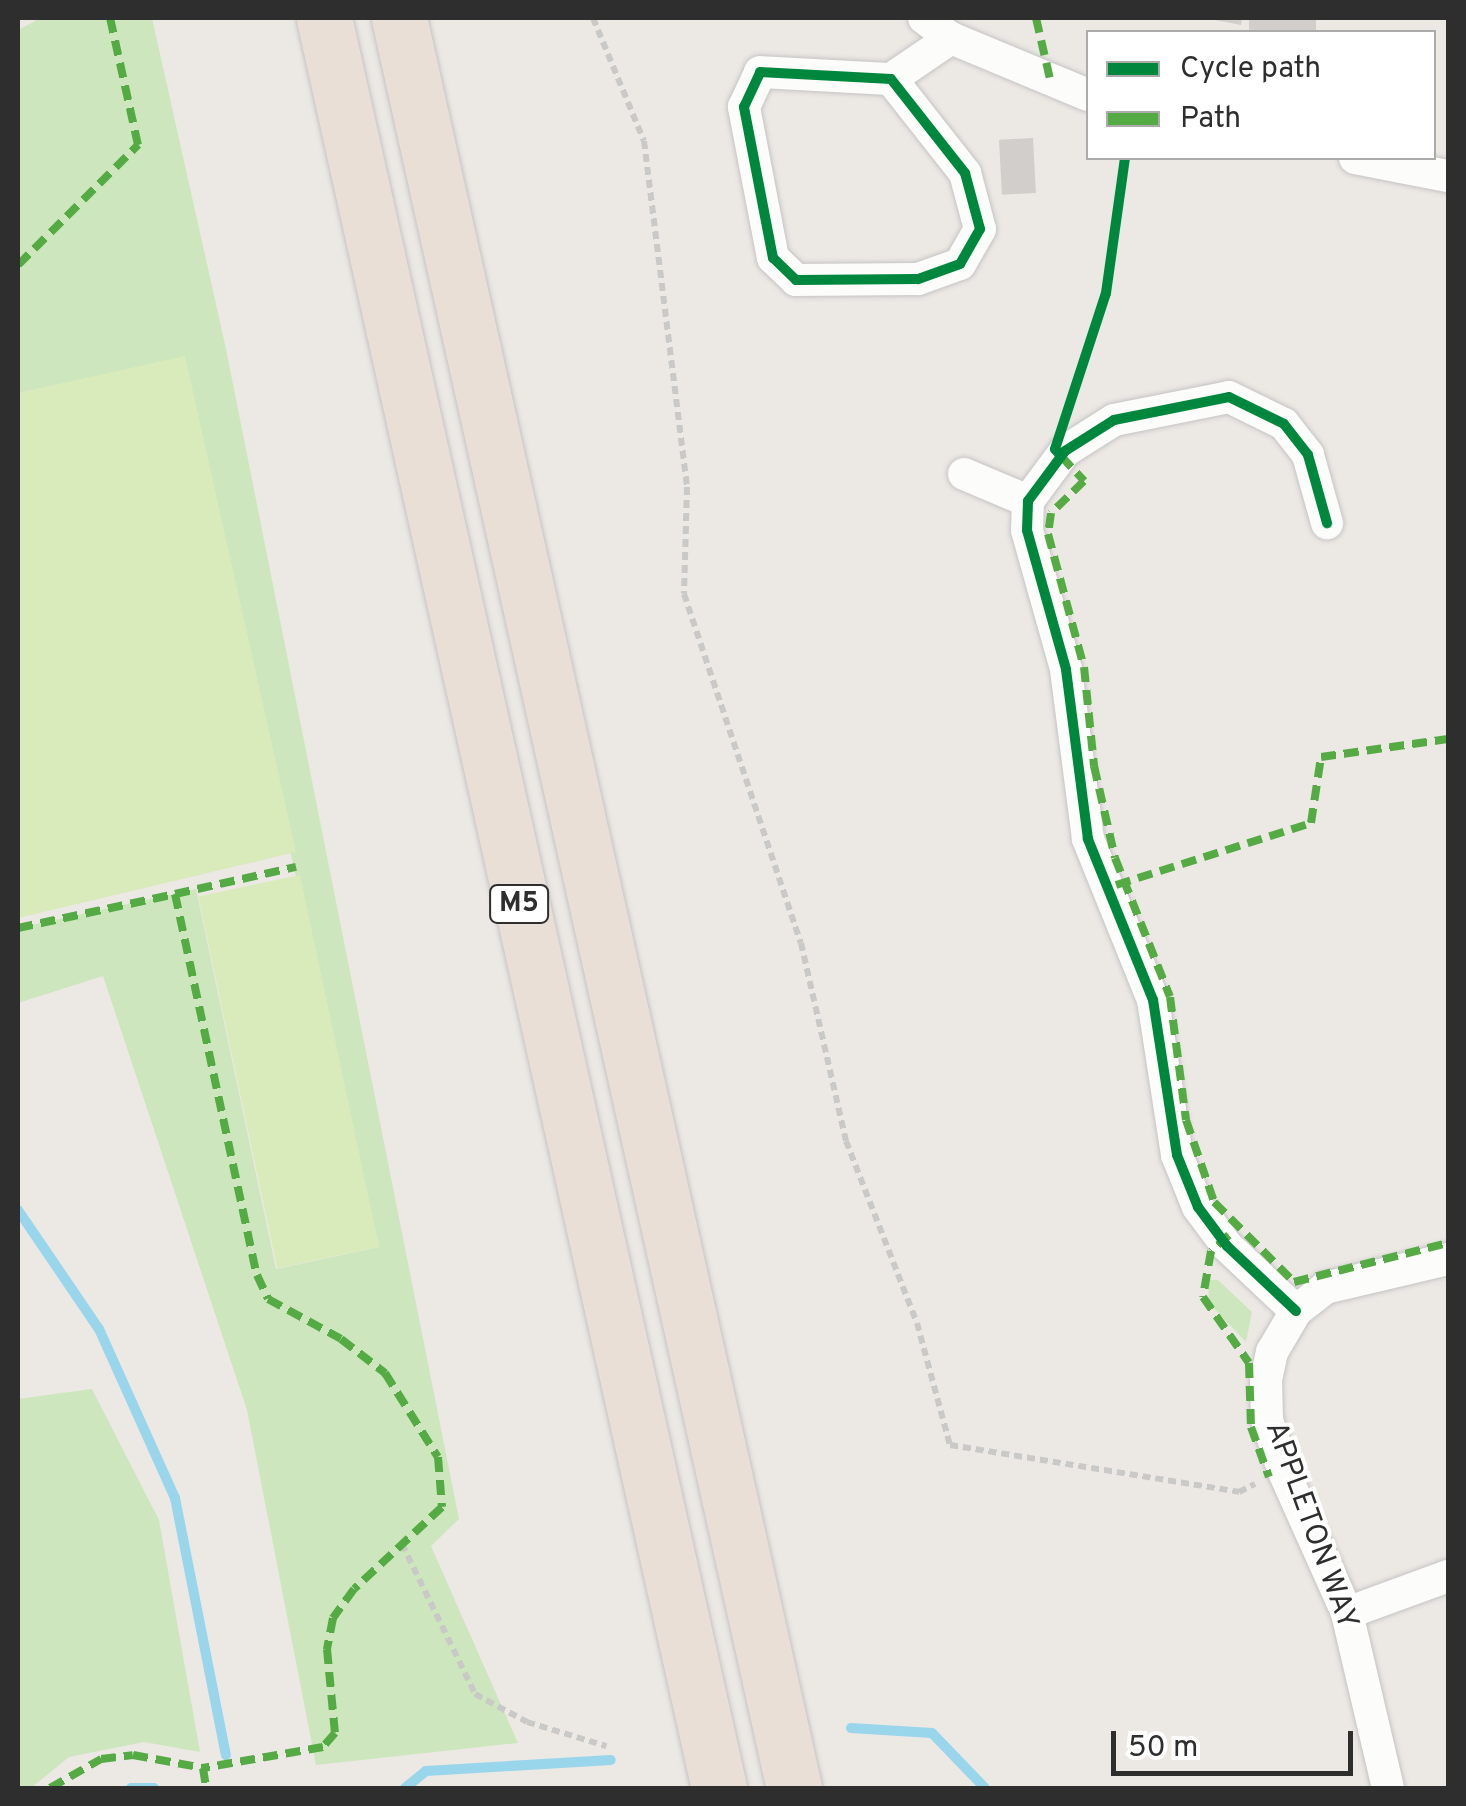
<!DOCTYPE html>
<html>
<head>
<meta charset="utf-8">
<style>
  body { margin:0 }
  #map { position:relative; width:1466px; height:1806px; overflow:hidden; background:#ece8e4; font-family:Overpass,sans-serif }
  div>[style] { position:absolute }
  .green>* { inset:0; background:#cee6be }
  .pitch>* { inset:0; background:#d9eabb; transform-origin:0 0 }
  .stream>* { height:10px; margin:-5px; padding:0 5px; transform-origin:5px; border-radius:5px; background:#99d6ec }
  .building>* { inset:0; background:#d1cecb; transform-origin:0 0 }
  .path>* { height:6px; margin-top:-3px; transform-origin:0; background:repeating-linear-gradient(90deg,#c9c9c8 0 8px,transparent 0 13px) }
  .roads { filter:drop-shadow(0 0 2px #c5c4c5) drop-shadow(0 0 2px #c5c4c5) }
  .street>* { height:32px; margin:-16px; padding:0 16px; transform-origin:16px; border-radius:16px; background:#fcfcfb }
  .highway>* { height:55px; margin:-27.5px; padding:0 27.5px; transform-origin:27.5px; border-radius:27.5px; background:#eadfd6 }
  .quiet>* { height:8px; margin-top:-4px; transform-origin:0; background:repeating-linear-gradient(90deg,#54ab44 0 15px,transparent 0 23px) }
  .cycleway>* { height:10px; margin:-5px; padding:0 5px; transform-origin:5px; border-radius:5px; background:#00873e }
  span { translate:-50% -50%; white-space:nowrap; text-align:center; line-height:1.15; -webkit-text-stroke:8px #fff; paint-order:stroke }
  .shield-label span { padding:2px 8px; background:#fff; border:2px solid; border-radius:8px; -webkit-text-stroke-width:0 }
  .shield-label { font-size:28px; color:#2e2e2e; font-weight:700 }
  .street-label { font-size:30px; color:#2e2e2e }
  .frame { position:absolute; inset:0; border:20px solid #2e2e2e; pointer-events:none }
  .legend { position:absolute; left:1086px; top:30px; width:350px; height:130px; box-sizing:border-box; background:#fff; border:2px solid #ababab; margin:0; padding:12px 18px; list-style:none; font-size:30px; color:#2e2e2e }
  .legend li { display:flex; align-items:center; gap:20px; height:50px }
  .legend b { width:50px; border:2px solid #ababab }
  .scale { position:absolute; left:1111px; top:1731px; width:242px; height:45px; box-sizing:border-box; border:5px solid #2e2e2e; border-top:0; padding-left:12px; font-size:30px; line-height:35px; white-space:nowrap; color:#2e2e2e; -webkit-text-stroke:8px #fff; paint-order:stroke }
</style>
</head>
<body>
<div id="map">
  <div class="green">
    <div style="clip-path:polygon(41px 18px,152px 18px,226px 349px,459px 1519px,431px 1546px,518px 1743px,316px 1765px,247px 1410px,103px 976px,18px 1003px,18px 928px,196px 889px,276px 1269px,379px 1247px,180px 359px,18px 393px,18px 30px)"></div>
    <div style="clip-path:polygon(1208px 1280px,1218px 1280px,1252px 1312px,1246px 1342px,1209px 1303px)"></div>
    <div style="clip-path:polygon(92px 1389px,159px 1520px,200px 1752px,144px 1742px,69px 1757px,31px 1788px,18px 1788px,18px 1399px)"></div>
  </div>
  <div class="pitch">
    <div style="clip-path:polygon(185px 356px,296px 852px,18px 918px,18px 393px)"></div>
    <div style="left:300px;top:875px;width:380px;height:104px;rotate:78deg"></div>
  </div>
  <div class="stream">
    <div style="left:18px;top:1210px;width:144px;rotate:55.8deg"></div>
    <div style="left:99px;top:1329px;width:185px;rotate:65.8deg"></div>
    <div style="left:175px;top:1498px;width:262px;rotate:78.8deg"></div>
    <div style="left:851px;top:1728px;width:81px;rotate:3.5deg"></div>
    <div style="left:932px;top:1733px;width:76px;rotate:46.1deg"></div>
    <div style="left:131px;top:1788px;width:23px"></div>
    <div style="left:405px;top:1788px;width:27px;rotate:-39deg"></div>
    <div style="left:426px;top:1771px;width:185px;rotate:-3.4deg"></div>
  </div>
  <div class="building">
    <div style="clip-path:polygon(1205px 18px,1242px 18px,1241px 25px)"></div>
    <div style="left:1249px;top:18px;width:67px;height:14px"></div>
    <div style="left:1033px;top:138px;width:55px;height:34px;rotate:87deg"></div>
  </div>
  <div class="path">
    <div style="left:593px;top:18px;width:133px;rotate:67.5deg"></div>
    <div style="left:644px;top:141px;width:349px;rotate:82.9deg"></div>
    <div style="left:687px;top:487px;width:107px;rotate:91.6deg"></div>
    <div style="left:684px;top:594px;width:368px;rotate:71.5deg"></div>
    <div style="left:801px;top:943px;width:203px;rotate:77.2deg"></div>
    <div style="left:846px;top:1141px;width:195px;rotate:68.7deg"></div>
    <div style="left:917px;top:1323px;width:126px;rotate:74.9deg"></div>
    <div style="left:950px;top:1445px;width:293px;rotate:9.2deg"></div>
    <div style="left:1239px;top:1492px;width:18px;rotate:-27deg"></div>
    <div style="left:402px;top:1544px;width:167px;rotate:64deg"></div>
    <div style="left:475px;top:1694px;width:59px;rotate:28.3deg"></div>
    <div style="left:527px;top:1722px;width:83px;rotate:16.9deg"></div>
  </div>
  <div class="roads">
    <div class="street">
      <div style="left:924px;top:18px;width:34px;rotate:37deg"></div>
      <div style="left:951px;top:38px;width:148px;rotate:22.6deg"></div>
      <div style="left:760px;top:72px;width:131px;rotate:3.1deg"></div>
      <div style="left:891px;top:79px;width:120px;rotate:51.8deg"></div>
      <div style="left:965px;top:173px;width:58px;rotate:75deg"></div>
      <div style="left:980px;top:229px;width:40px;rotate:119.7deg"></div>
      <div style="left:960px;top:264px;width:45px;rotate:160.3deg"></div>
      <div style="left:918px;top:279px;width:122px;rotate:179.5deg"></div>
      <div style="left:796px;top:280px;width:32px;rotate:-136deg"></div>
      <div style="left:773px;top:258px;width:154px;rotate:-100.9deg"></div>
      <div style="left:744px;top:107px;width:38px;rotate:-65deg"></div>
      <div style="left:891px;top:79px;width:73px;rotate:-34.3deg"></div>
      <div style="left:1355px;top:158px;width:95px;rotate:11deg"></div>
      <div style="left:964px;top:474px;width:69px;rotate:22.9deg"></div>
      <div style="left:1296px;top:1311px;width:95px;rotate:-136.7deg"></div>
      <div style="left:1227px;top:1246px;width:49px;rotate:-126.6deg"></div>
      <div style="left:1198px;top:1207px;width:56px;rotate:-112deg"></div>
      <div style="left:1177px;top:1155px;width:157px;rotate:-98.8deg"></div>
      <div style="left:1153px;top:1000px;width:174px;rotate:-112deg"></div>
      <div style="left:1088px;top:839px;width:171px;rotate:-97.4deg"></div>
      <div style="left:1066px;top:669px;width:144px;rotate:-105.7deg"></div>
      <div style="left:1027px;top:530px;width:29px;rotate:-88deg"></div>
      <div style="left:1028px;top:501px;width:62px;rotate:-53.5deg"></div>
      <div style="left:1065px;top:451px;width:58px;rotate:-32.3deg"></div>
      <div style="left:1114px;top:420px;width:117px;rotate:-11.3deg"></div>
      <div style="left:1229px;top:397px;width:61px;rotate:26.1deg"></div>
      <div style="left:1284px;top:424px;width:39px;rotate:52deg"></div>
      <div style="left:1308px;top:455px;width:71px;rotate:74.4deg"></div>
      <div style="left:1347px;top:1613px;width:108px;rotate:-20.1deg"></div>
      <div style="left:1388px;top:1788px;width:180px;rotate:-103.2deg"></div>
      <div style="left:1347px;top:1613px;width:157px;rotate:-114.1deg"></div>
      <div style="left:1283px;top:1470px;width:52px;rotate:-107.7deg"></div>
      <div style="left:1267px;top:1420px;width:40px;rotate:-91.4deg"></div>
      <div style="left:1266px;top:1380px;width:29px;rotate:-78deg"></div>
      <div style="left:1272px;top:1352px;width:48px;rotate:-59.7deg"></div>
      <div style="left:1296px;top:1311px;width:37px;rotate:-38deg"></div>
      <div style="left:1325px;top:1288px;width:126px;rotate:-13.3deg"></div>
    </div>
    <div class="highway">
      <div style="left:324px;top:18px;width:1814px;rotate:77.42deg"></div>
      <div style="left:399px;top:18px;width:1814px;rotate:77.42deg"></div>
    </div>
  </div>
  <div class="quiet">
    <div style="left:1036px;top:18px;width:63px;rotate:77.1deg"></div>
    <div style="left:18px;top:265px;width:170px;rotate:-45deg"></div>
    <div style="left:138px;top:145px;width:130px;rotate:-102.4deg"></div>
    <div style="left:1061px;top:456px;width:34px;rotate:47deg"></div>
    <div style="left:1084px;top:481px;width:46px;rotate:135.9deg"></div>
    <div style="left:1051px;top:513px;width:21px;rotate:98deg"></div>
    <div style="left:1048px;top:534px;width:138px;rotate:74.9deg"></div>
    <div style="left:1084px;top:667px;width:100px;rotate:84.2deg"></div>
    <div style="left:1094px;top:766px;width:94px;rotate:77.1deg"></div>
    <div style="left:1115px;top:858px;width:149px;rotate:68.4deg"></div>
    <div style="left:1170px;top:997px;width:124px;rotate:82.6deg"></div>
    <div style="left:1186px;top:1120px;width:87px;rotate:71.1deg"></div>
    <div style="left:1214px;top:1202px;width:113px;rotate:45deg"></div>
    <div style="left:1294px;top:1282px;width:159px;rotate:-14.2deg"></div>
    <div style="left:1116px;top:885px;width:205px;rotate:-17.6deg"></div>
    <div style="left:1311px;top:823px;width:67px;rotate:-81.4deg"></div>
    <div style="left:1321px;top:757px;width:128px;rotate:-8.1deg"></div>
    <div style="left:175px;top:894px;width:124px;rotate:-12.6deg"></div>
    <div style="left:18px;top:928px;width:161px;rotate:-12.2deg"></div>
    <div style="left:175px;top:894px;width:390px;rotate:77.9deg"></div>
    <div style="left:257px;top:1275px;width:26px;rotate:65deg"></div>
    <div style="left:268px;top:1299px;width:83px;rotate:28.7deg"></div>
    <div style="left:341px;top:1339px;width:56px;rotate:37.7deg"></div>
    <div style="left:385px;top:1373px;width:99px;rotate:57.8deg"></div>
    <div style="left:438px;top:1457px;width:50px;rotate:85.4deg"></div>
    <div style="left:442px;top:1507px;width:120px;rotate:137deg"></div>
    <div style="left:354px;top:1589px;width:36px;rotate:126deg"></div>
    <div style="left:333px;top:1618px;width:32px;rotate:101deg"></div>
    <div style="left:327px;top:1649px;width:84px;rotate:84.6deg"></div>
    <div style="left:335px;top:1733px;width:18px;rotate:131deg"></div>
    <div style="left:323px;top:1747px;width:122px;rotate:170.1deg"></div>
    <div style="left:1229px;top:1235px;width:24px;rotate:138deg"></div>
    <div style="left:1211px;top:1251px;width:47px;rotate:99.9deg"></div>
    <div style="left:1203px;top:1297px;width:80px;rotate:55.1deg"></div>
    <div style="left:1249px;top:1363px;width:64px;rotate:88.2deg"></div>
    <div style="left:1251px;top:1427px;width:53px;rotate:70.2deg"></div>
    <div style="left:50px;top:1788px;width:59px;rotate:-29.6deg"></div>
    <div style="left:101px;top:1759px;width:32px;rotate:-7deg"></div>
    <div style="left:133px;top:1755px;width:71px;rotate:10.5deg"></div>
    <div style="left:203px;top:1768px;width:20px;rotate:81deg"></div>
  </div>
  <div class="cycleway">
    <div style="left:760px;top:72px;width:131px;rotate:3.1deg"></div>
    <div style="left:891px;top:79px;width:120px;rotate:51.8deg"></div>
    <div style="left:965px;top:173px;width:58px;rotate:75deg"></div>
    <div style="left:980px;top:229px;width:40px;rotate:119.7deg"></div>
    <div style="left:960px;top:264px;width:45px;rotate:160.3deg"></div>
    <div style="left:918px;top:279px;width:122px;rotate:179.5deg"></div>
    <div style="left:796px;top:280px;width:32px;rotate:-136deg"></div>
    <div style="left:773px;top:258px;width:154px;rotate:-100.9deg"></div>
    <div style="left:744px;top:107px;width:38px;rotate:-65deg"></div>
    <div style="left:1061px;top:456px;width:9px;rotate:-131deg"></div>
    <div style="left:1055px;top:449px;width:164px;rotate:-71.9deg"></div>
    <div style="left:1106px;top:293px;width:136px;rotate:-82deg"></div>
    <div style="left:1296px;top:1311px;width:95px;rotate:-136.7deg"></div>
    <div style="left:1227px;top:1246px;width:49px;rotate:-126.6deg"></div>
    <div style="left:1198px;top:1207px;width:56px;rotate:-112deg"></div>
    <div style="left:1177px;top:1155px;width:157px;rotate:-98.8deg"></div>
    <div style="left:1153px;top:1000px;width:174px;rotate:-112deg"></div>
    <div style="left:1088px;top:839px;width:171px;rotate:-97.4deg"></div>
    <div style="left:1066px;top:669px;width:144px;rotate:-105.7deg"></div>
    <div style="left:1027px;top:530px;width:29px;rotate:-88deg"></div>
    <div style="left:1028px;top:501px;width:62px;rotate:-53.5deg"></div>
    <div style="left:1065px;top:451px;width:58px;rotate:-32.3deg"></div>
    <div style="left:1114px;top:420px;width:117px;rotate:-11.3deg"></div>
    <div style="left:1229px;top:397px;width:61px;rotate:26.1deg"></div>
    <div style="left:1284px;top:424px;width:39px;rotate:52deg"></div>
    <div style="left:1308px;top:455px;width:71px;rotate:74.4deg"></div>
  </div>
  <div class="shield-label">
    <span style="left:519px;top:904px">M5</span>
  </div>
  <div class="street-label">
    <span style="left:1310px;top:1526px;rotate:70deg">APPLETON WAY</span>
  </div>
  <div class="frame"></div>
  <ul class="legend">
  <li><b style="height:12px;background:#00873e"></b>Cycle path</li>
  <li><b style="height:12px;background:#54ab44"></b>Path</li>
  </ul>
  <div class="scale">50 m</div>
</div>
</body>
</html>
